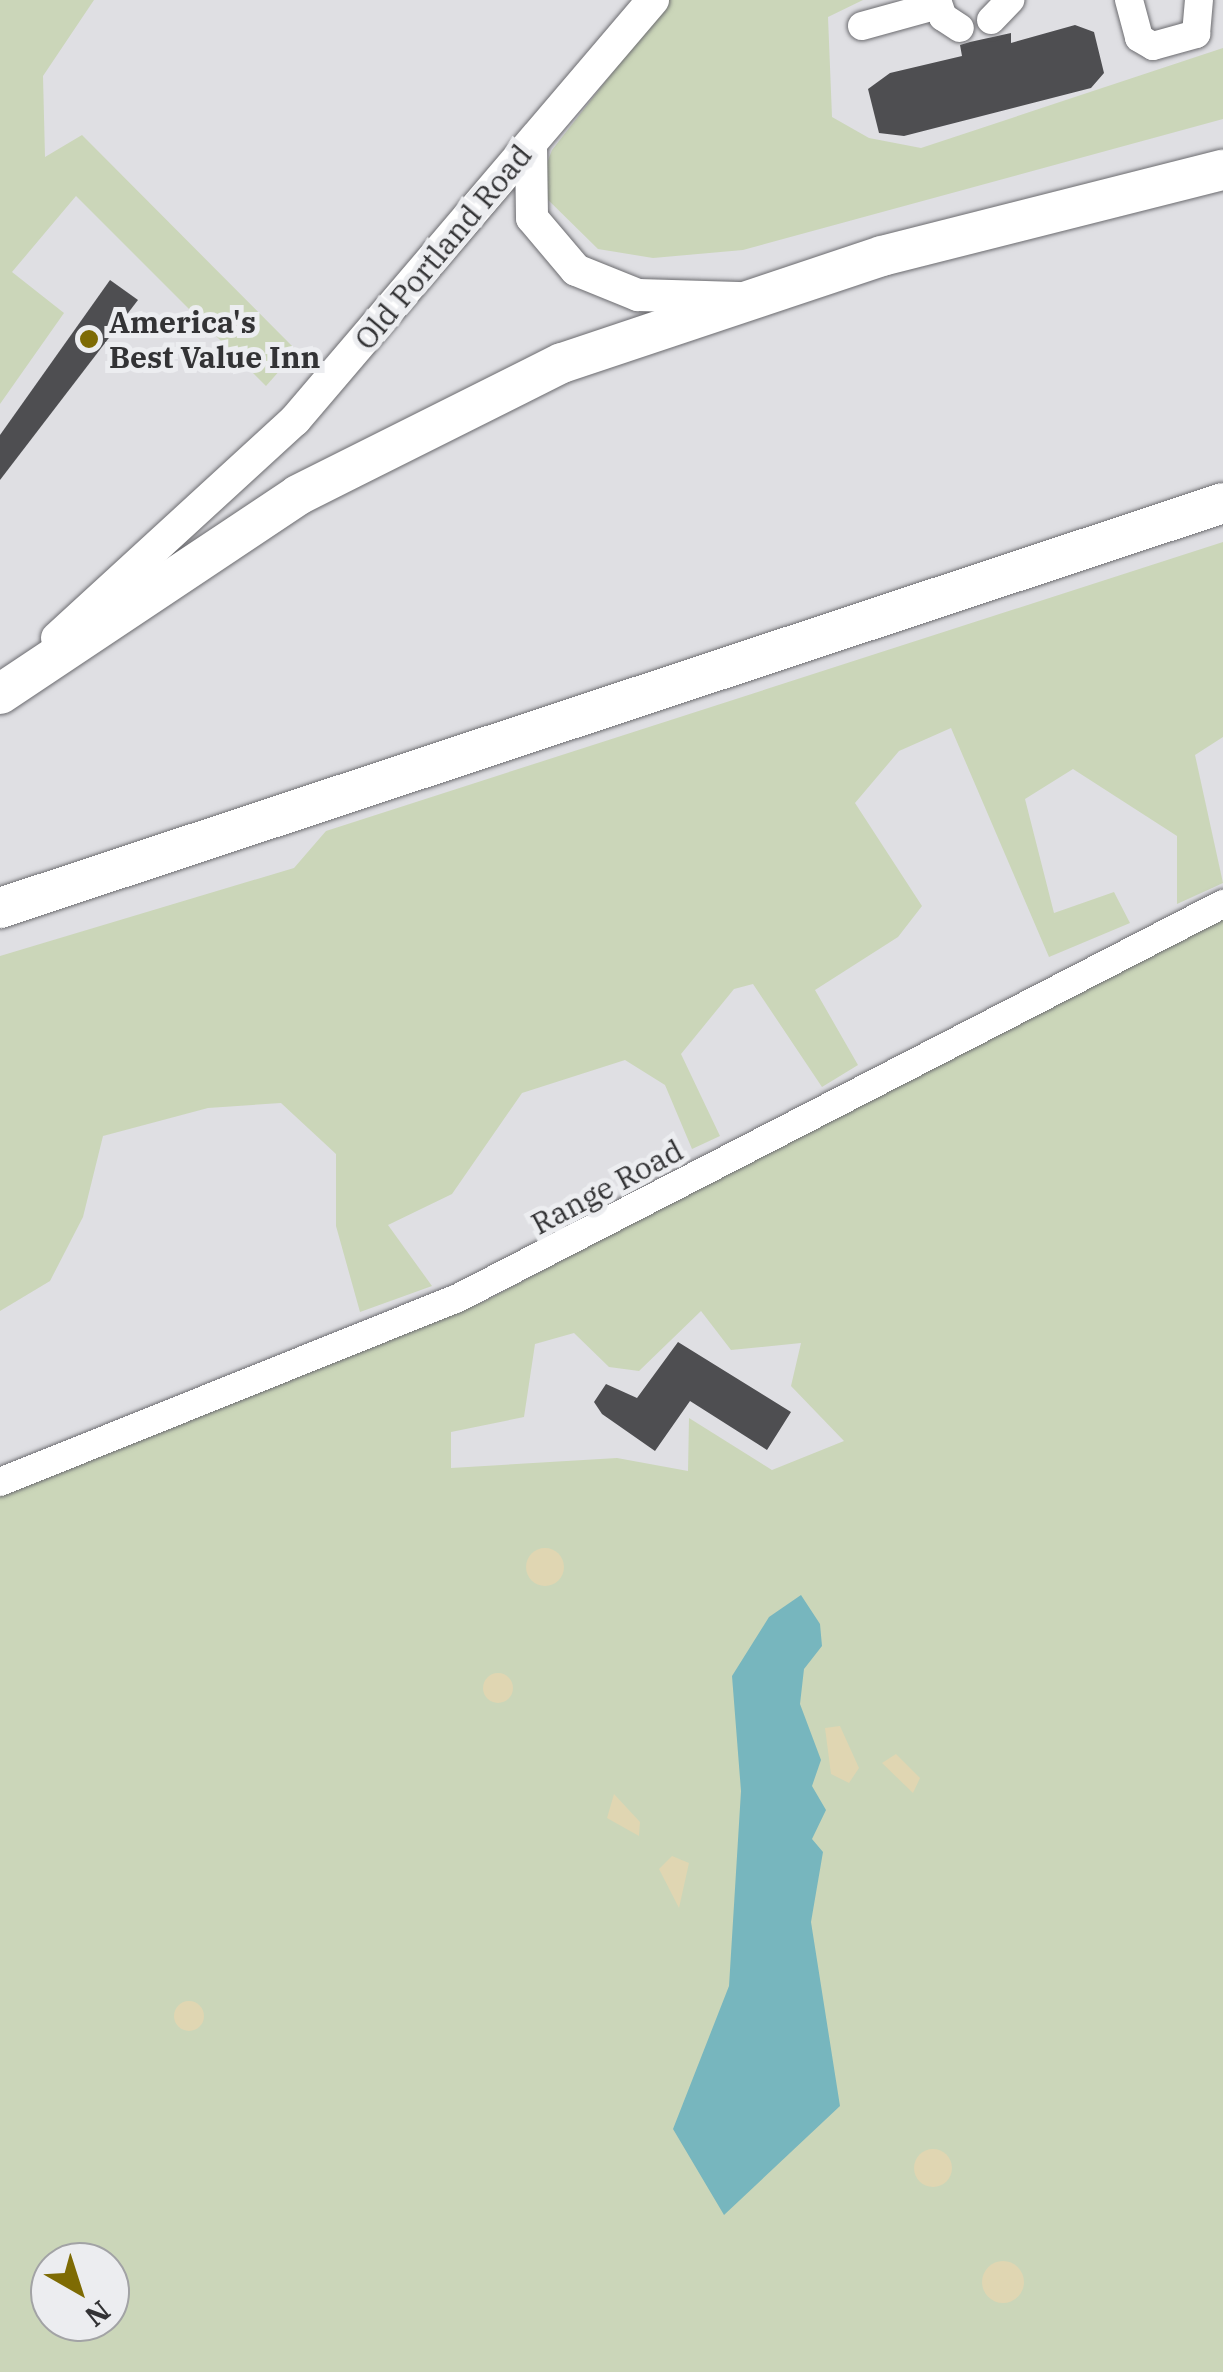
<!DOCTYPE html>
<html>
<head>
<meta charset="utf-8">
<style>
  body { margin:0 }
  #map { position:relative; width:1223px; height:2372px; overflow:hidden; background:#dfdfe3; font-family:"IBM Plex Serif",serif }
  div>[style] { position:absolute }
  .green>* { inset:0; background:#cbd6b9 }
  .sand>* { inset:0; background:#e0d6b2 }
  .round { border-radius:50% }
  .water>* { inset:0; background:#77b6be }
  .building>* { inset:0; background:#4e4e51 }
  .roads { filter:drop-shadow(0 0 2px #6b6b6f) drop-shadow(0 0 2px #6b6b6f) }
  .minor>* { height:28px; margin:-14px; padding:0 14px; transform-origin:14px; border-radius:14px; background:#fff }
  .major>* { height:32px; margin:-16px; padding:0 16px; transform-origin:16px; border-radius:16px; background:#fff }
  .highway>* { height:40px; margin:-20px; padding:0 20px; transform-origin:20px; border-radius:20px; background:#fff }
  .dots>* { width:28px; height:28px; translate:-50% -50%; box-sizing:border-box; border:5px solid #ecedf0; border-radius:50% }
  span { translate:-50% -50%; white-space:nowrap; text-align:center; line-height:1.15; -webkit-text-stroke:10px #ecedf0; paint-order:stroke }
  .street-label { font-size:30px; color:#333335 }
  .poi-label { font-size:30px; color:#333335; font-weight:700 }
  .left { translate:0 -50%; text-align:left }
  .north { position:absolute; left:30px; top:2242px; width:100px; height:100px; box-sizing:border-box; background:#ecedf0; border:2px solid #a2a3a5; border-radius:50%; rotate:141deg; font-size:28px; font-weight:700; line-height:40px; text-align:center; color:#333335 }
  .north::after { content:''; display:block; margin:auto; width:35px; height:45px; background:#7e6b04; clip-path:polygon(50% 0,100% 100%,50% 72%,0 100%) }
</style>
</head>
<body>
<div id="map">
  <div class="green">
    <div style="clip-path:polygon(0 0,94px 0,43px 76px,45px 157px,82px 135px,297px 351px,266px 386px,76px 196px,12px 272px,64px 313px,0 404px)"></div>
    <div style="clip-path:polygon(669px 0,863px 0,828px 17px,832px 117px,869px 138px,921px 148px,1223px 48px,1223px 119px,743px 250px,653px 258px,598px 249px,537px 189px,552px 150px)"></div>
    <div style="clip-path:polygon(1223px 542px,1223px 737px,1195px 755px,1223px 883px,1177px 904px,1177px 836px,1073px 769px,1025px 799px,1054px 913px,1114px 892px,1130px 923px,1049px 957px,951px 728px,899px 751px,855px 803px,922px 906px,898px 937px,815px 990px,858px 1065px,822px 1087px,753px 984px,734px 989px,681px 1054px,720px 1136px,692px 1149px,665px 1085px,625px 1060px,522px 1093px,452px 1194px,388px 1225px,432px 1286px,360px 1312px,336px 1226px,336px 1154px,281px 1103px,208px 1108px,103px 1136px,83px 1217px,50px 1281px,0 1311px,0 956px,294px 868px,326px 831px)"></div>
    <div style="clip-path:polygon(evenodd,1223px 912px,1223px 2372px,0 2372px,0 1490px,483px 1302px,1223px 912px,701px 1311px,731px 1350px,801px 1343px,791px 1386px,844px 1441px,772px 1470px,689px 1418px,688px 1471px,617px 1458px,451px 1468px,451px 1432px,524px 1417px,535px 1344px,574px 1333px,609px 1367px,639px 1371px,701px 1311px,1223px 912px,50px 2262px,110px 2262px,110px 2322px,50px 2322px,50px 2262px)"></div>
  </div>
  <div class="sand">
    <div class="round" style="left:526px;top:1548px;width:38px;height:38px"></div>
    <div class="round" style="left:483px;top:1673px;width:30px;height:30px"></div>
    <div style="clip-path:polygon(840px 1726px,859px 1768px,849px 1783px,831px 1774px,825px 1728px)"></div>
    <div style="clip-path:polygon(896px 1754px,920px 1778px,913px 1793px,882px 1763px)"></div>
    <div style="clip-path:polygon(614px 1794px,640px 1822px,639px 1836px,607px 1818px)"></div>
    <div style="clip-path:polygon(672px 1856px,689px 1863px,679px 1908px,659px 1869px)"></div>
    <div class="round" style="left:174px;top:2001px;width:30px;height:30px"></div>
    <div class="round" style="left:914px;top:2149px;width:38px;height:38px"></div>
    <div class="round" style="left:982px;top:2261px;width:42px;height:42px"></div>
  </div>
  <div class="water">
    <div style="clip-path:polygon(801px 1595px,820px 1624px,822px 1646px,804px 1669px,800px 1704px,821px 1760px,812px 1786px,826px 1810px,812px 1839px,823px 1852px,811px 1922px,840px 2106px,724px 2215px,673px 2129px,729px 1986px,741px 1791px,732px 1676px,769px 1617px)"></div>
  </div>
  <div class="building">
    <div style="clip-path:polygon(1075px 25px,1094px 32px,1104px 73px,1091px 88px,904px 136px,879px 133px,868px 89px,890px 73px,962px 56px,960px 45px,970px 42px,1011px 33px,1011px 43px)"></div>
    <div style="clip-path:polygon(110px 280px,138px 300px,0 480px,0 435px)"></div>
    <div style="clip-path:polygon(678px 1342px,791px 1412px,767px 1450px,690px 1401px,655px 1451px,602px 1414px,594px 1402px,606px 1384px,637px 1398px)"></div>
  </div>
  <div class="roads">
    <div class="minor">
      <div style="left:937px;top:0;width:18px;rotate:71deg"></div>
      <div style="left:943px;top:17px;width:20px;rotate:33deg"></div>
      <div style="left:1129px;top:0;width:39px;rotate:75deg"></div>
      <div style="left:1139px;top:38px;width:16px;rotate:30deg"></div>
      <div style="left:1153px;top:46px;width:45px;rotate:-15.6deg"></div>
      <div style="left:1196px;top:34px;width:34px;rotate:-85deg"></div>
      <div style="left:991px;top:20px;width:28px;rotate:-46deg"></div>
      <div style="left:862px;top:26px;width:79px;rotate:-15.4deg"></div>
      <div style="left:0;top:1482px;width:491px;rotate:-21.9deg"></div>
      <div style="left:456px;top:1299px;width:863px;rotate:-27.25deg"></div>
    </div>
    <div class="major">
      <div style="left:531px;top:145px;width:73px;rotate:89.2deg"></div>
      <div style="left:532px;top:218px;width:68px;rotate:49.8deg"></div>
      <div style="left:576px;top:270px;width:67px;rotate:22deg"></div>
      <div style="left:638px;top:295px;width:101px;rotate:1.7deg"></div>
      <div style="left:57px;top:638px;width:323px;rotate:-42.5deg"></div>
      <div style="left:295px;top:420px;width:552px;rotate:-49.56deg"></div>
    </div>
    <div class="highway">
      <div style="left:0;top:694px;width:358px;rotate:-33.7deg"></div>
      <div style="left:298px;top:495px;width:295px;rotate:-26.6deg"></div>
      <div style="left:562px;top:363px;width:337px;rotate:-18.5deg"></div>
      <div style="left:882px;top:256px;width:352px;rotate:-14.2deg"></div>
      <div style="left:0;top:908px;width:1288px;rotate:-18.32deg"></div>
    </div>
  </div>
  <div class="dots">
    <div style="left:89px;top:339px;background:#7e6b04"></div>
  </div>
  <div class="street-label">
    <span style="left:443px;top:247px;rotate:-50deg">Old Portland Road</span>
    <span style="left:607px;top:1187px;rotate:-28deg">Range Road</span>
  </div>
  <div class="poi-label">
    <span class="left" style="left:109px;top:339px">America's<br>Best Value Inn</span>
  </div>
  <div class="north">N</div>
</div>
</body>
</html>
